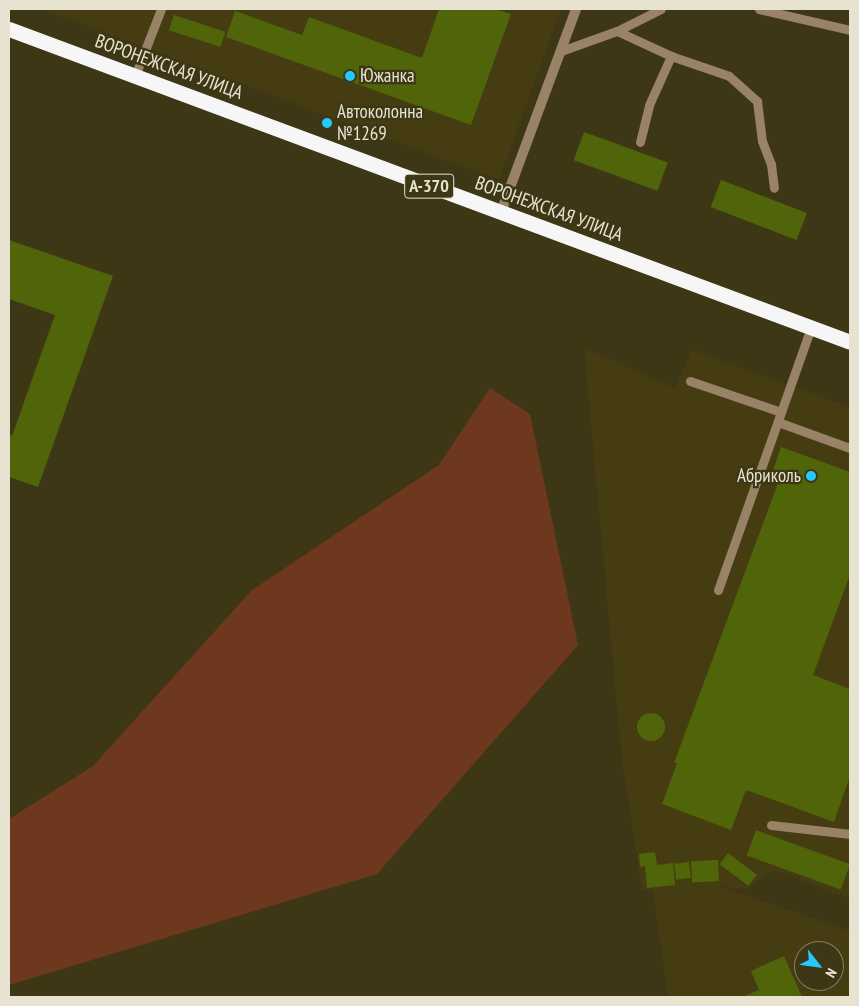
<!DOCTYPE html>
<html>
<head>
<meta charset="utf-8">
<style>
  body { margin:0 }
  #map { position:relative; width:859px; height:1006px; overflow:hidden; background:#3e3716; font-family:"PT Sans Narrow",sans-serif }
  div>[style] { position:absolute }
  .built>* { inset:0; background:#453c12 }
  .green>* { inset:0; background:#6e381f }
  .building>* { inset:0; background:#506509; transform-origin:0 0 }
  .round { border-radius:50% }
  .lane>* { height:9px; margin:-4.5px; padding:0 4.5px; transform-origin:4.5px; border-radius:4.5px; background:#9a8266 }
  .street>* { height:10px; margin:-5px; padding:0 5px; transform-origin:5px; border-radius:5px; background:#9a8266 }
  .highway>* { height:15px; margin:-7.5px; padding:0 7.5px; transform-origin:7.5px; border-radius:7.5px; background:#f6f6f6 }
  .dots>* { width:14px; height:14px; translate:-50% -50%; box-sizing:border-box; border:2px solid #3e3716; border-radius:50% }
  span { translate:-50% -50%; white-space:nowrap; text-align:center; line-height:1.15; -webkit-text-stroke:4.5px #3e3716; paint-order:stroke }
  .shield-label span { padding:1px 4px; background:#3e3716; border:1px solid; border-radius:4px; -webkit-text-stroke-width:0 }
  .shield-label { font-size:18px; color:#e7e3d0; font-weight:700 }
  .street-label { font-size:19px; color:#e7e3d0 }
  .poi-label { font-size:19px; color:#e7e3d0 }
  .left { translate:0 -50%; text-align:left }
  .right { translate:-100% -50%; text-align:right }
  .frame { position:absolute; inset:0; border:10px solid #e7e3d0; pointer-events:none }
  .north { position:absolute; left:794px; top:941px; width:50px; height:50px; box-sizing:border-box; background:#3e3716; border:1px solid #827c60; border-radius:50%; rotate:120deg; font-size:14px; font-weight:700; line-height:20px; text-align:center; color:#e7e3d0 }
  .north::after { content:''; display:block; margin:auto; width:18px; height:22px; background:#26c9fe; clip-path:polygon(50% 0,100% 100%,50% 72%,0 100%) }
</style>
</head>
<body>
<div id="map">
  <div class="built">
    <div style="clip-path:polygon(43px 9px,561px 9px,499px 180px)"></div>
    <div style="clip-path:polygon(evenodd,584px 348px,675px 388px,692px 350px,850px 407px,850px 899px,775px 870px,745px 889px,715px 885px,850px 931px,850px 997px,668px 997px,653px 890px,642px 890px,622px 760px,584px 348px,804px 951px,834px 951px,834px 981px,804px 981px,804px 951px)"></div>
  </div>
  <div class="green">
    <div style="clip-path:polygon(490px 388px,530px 414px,578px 645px,377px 874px,9px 985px,9px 819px,93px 766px,252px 590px,439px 465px)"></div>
  </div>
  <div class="building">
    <div style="clip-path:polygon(439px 9px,495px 9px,511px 14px,471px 125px,226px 37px,235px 11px,302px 35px,309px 17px,422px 58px)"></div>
    <div style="left:174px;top:15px;width:54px;height:16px;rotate:18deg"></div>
    <div style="left:584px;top:132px;width:89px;height:30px;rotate:20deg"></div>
    <div style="left:721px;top:180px;width:92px;height:29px;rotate:21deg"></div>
    <div style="clip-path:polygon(9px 240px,113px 276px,38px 487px,9px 477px,9px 434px,12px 436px,55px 315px,9px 299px)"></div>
    <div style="clip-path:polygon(781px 447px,850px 472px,850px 575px,813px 675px,850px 689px,850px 776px,834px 822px,746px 790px,731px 830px,662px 804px,677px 763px,674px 763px,778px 483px,770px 479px)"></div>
    <div class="round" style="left:637px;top:713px;width:28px;height:28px"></div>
    <div style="left:756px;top:830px;width:100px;height:27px;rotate:20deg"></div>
    <div style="clip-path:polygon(655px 852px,657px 865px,673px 863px,675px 885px,647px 888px,645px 866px,640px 867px,639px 854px)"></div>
    <div style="left:728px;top:853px;width:36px;height:14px;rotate:37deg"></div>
    <div style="left:718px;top:860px;width:21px;height:27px;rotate:87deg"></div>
    <div style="left:689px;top:862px;width:16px;height:15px;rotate:83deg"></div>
    <div style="clip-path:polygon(784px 956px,802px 997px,742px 997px,759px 990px,751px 971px)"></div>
  </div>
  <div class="lane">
    <div style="left:759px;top:9px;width:93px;rotate:13deg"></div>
    <div style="left:617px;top:31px;width:60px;rotate:24.8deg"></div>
    <div style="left:671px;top:56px;width:61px;rotate:19deg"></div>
    <div style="left:729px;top:76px;width:38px;rotate:42deg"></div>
    <div style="left:757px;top:101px;width:40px;rotate:82.9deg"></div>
    <div style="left:762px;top:141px;width:25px;rotate:69deg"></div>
    <div style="left:771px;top:164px;width:24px;rotate:83deg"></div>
    <div style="left:561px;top:51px;width:59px;rotate:-19.7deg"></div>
    <div style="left:617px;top:31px;width:49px;rotate:-26.6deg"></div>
    <div style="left:135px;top:76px;width:72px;rotate:-68.8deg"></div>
    <div style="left:640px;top:142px;width:38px;rotate:-76deg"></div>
    <div style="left:649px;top:105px;width:54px;rotate:-65.8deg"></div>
    <div style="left:690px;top:381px;width:96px;rotate:18.8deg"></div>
    <div style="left:778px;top:422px;width:77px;rotate:19.9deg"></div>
    <div style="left:718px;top:590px;width:279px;rotate:-70.5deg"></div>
    <div style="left:771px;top:825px;width:80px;rotate:6.5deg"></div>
  </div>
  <div class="street">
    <div style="left:501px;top:212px;width:216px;rotate:-69.7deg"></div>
  </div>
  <div class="highway">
    <div style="left:9px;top:29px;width:897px;rotate:20.41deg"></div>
  </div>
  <div class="dots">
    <div style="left:350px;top:76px;background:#26c9fe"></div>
    <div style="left:327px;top:123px;background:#26c9fe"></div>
    <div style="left:811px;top:476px;background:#26c9fe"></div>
  </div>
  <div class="shield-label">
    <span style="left:429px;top:186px">А-370</span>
  </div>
  <div class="street-label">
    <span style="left:169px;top:67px;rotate:20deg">ВОРОНЕЖСКАЯ УЛИЦА</span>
    <span style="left:549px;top:209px;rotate:20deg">ВОРОНЕЖСКАЯ УЛИЦА</span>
  </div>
  <div class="poi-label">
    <span class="left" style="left:360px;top:76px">Южанка</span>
    <span class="left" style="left:337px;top:123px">Автоколонна<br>№1269</span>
    <span class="right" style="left:801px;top:476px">Абриколь</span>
  </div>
  <div class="frame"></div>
  <div class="north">N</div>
</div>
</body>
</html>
